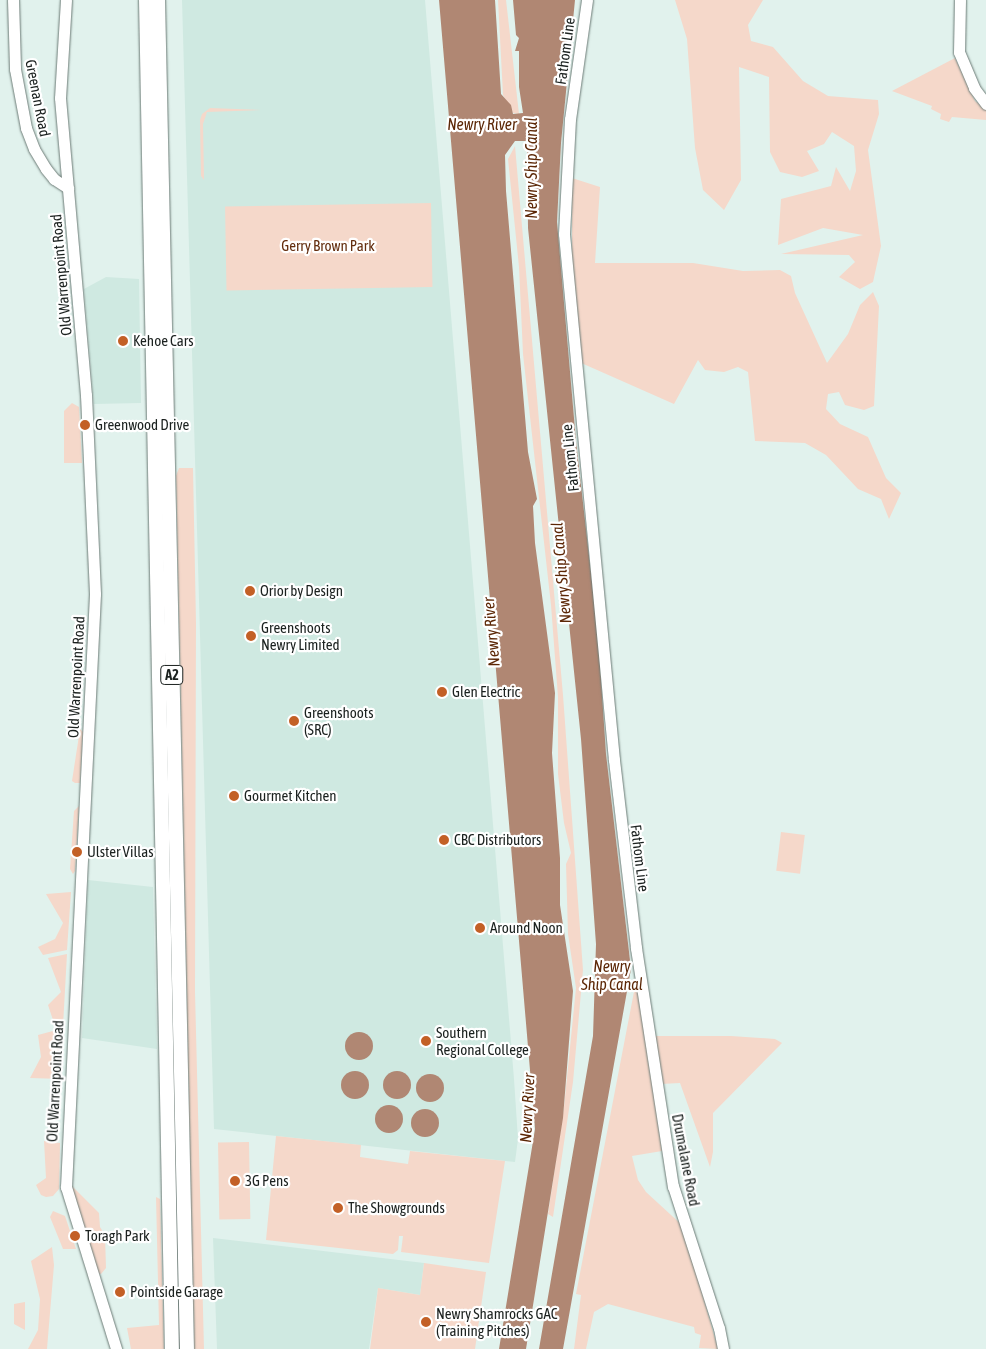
<!DOCTYPE html>
<html>
<head>
<meta charset="utf-8">
<style>
  body { margin:0 }
  #map { position:relative; width:986px; height:1349px; overflow:hidden; background:#e1f2ed; font-family:"Asap Condensed",sans-serif }
  div>[style] { position:absolute }
  .built>* { inset:0; background:#cfe9e1 }
  .green>* { inset:0; background:#f5d8ca; transform-origin:0 0 }
  .water>* { inset:0; background:#b08773 }
  .round { border-radius:50% }
  .roads { filter:drop-shadow(0 0 1px #6c7b76) drop-shadow(0 0 1px #6c7b76) }
  .secondary>* { height:11px; margin:-5.5px; padding:0 5.5px; transform-origin:5.5px; border-radius:5.5px; background:#fff }
  .highway>* { height:14px; margin:-7px; padding:0 7px; transform-origin:7px; border-radius:7px; background:#fff }
  .dots>* { width:14px; height:14px; translate:-50% -50%; box-sizing:border-box; border:2px solid #fff; border-radius:50% }
  span { translate:-50% -50%; white-space:nowrap; text-align:center; line-height:1.15; -webkit-text-stroke:4.5px #fff; paint-order:stroke }
  .shield-label span { padding:1px 4px; background:#fff; border:1px solid; border-radius:4px; -webkit-text-stroke-width:0 }
  .shield-label { font-size:14px; color:#1b211f; font-weight:700 }
  .street-label { font-size:15px; color:#1b211f }
  .park-label { font-size:15px; color:#632d0e }
  .poi-label { font-size:15px; color:#1b211f }
  .left { translate:0 -50%; text-align:left }
  .water-label { font-size:16px; color:#5c2706; font-style:italic }
</style>
</head>
<body>
<div id="map">
  <div class="built">
    <div style="clip-path:polygon(182px 0,425px 0,514px 1079px,518px 1139px,515px 1162px,214px 1129px)"></div>
    <div style="clip-path:polygon(106px 277px,139px 279px,141px 403px,94px 404px,84px 289px)"></div>
    <div style="clip-path:polygon(88px 880px,153px 887px,157px 1049px,82px 1038px)"></div>
    <div style="clip-path:polygon(213px 1238px,424px 1263px,420px 1295px,378px 1288px,369px 1349px,217px 1349px)"></div>
  </div>
  <div class="green">
    <div style="clip-path:polygon(498px 0,506px 0,519px 114px,513px 113px,503px 95px)"></div>
    <div style="clip-path:polygon(675px 0,763px 0,748px 25px,751px 41px,773px 47px,803px 81px,828px 96px,878px 100px,879px 114px,868px 150px,881px 246px,873px 282px,860px 289px,839px 277px,855px 262px,849px 255px,781px 254px,863px 235px,823px 228px,778px 245px,781px 199px,831px 186px,836px 167px,850px 191px,856px 171px,854px 146px,832px 132px,824px 144px,807px 151px,819px 171px,802px 177px,780px 172px,770px 152px,769px 77px,739px 67px,741px 180px,724px 210px,703px 190px,695px 148px,687px 39px)"></div>
    <div style="clip-path:polygon(955px 58px,975px 101px,986px 109px,986px 120px,952px 117px,949px 122px,940px 119px,941px 114px,931px 109px,932px 106px,892px 91px)"></div>
    <div style="clip-path:polygon(210px 108px,261px 110px,207px 112px,203px 124px,204px 180px,201px 176px,200px 120px,202px 114px)"></div>
    <div style="clip-path:polygon(515px 146px,563px 695px,583px 970px,573px 1082px,553px 1217px,548px 1214px,564px 1107px,576px 988px,568px 934px,566px 864px,571px 853px,564px 823px,558px 774px,558px 697px,551px 605px,523px 354px,519px 267px,508px 159px)"></div>
    <div style="clip-path:polygon(572px 178px,600px 187px,595px 263px,693px 263px,743px 271px,780px 270px,791px 276px,795px 293px,827px 363px,848px 334px,860px 305px,873px 292px,879px 306px,874px 406px,864px 410px,845px 405px,839px 392px,828px 394px,826px 409px,840px 424px,868px 437px,886px 478px,901px 493px,889px 519px,881px 499px,858px 489px,826px 455px,805px 443px,755px 441px,748px 372px,738px 367px,724px 372px,705px 370px,698px 360px,674px 404px,579px 362px,572px 278px)"></div>
    <div style="left:431px;top:203px;width:84px;height:206px;rotate:89deg"></div>
    <div style="clip-path:polygon(72px 403px,79px 407px,82px 463px,64px 463px,64px 411px)"></div>
    <div style="clip-path:polygon(179px 468px,193px 468px,196px 623px,195px 992px,204px 1349px,194px 1349px,176px 476px)"></div>
    <div style="clip-path:polygon(80px 729px,83px 732px,80px 783px,75px 783px,72px 781px)"></div>
    <div style="clip-path:polygon(79px 806px,75px 871px,73px 874px,70px 869px,74px 811px)"></div>
    <div style="left:781px;top:832px;width:24px;height:39px;rotate:7deg"></div>
    <div style="clip-path:polygon(71px 892px,67px 950px,43px 955px,38px 947px,55px 939px,63px 923px,46px 894px)"></div>
    <div style="clip-path:polygon(67px 954px,63px 1026px,55px 1026px,48px 1005px,61px 992px,48px 958px)"></div>
    <div style="clip-path:polygon(637px 976px,662px 1151px,632px 1156px,638px 1180px,646px 1192px,683px 1226px,718px 1349px,699px 1348px,701px 1335px,695px 1333px,694px 1327px,608px 1304px,594px 1312px,586px 1349px,574px 1349px,581px 1295px,576px 1294px)"></div>
    <div style="clip-path:polygon(64px 1028px,61px 1079px,30px 1078px,41px 1057px,38px 1035px)"></div>
    <div style="clip-path:polygon(652px 1036px,731px 1036px,775px 1039px,782px 1043px,713px 1113px,713px 1152px,710px 1167px,680px 1083px,661px 1084px)"></div>
    <div style="clip-path:polygon(276px 1136px,361px 1145px,360px 1157px,408px 1164px,410px 1151px,505px 1161px,489px 1263px,401px 1252px,403px 1236px,399px 1236px,398px 1250px,393px 1254px,266px 1240px)"></div>
    <div style="clip-path:polygon(44px 1141px,60px 1143px,59px 1189px,53px 1196px,46px 1197px,41px 1195px,36px 1185px,46px 1178px)"></div>
    <div style="left:249px;top:1142px;width:77px;height:31px;rotate:89deg"></div>
    <div style="clip-path:polygon(72px 1186px,99px 1213px,100px 1227px,105px 1235px,106px 1268px,101px 1274px,97px 1273px,76px 1213px)"></div>
    <div style="clip-path:polygon(156px 1197px,160px 1199px,164px 1349px,131px 1349px,127px 1328px,159px 1325px)"></div>
    <div style="clip-path:polygon(53px 1211px,65px 1216px,76px 1249px,63px 1249px,50px 1217px)"></div>
    <div style="clip-path:polygon(52px 1247px,54px 1265px,47px 1349px,28px 1349px,38px 1330px,40px 1299px,31px 1261px)"></div>
    <div style="clip-path:polygon(424px 1263px,486px 1272px,475px 1349px,370px 1349px,378px 1288px,420px 1295px)"></div>
    <div style="clip-path:polygon(25px 1302px,25px 1330px,14px 1324px,14px 1304px)"></div>
  </div>
  <div class="water">
    <div style="clip-path:polygon(439px 0,495px 0,501px 94px,511px 105px,513px 114px,523px 113px,519px 87px,519px 51px,515px 51px,519px 38px,516px 35px,513px 0,575px 0,561px 143px,557px 222px,576px 441px,598px 635px,606px 754px,631px 969px,563px 1349px,539px 1349px,593px 1036px,596px 944px,581px 739px,528px 228px,527px 141px,515px 141px,505px 155px,506px 191px,528px 452px,537px 499px,533px 506px,535px 543px,555px 693px,552px 753px,560px 858px,560px 905px,573px 991px,563px 1118px,526px 1349px,499px 1349px,535px 1129px)"></div>
    <div class="round" style="left:345px;top:1032px;width:28px;height:28px"></div>
    <div class="round" style="left:341px;top:1071px;width:28px;height:28px"></div>
    <div class="round" style="left:383px;top:1071px;width:28px;height:28px"></div>
    <div class="round" style="left:416px;top:1074px;width:28px;height:28px"></div>
    <div class="round" style="left:375px;top:1105px;width:28px;height:28px"></div>
    <div class="round" style="left:411px;top:1109px;width:28px;height:28px"></div>
  </div>
  <div class="roads">
    <div class="secondary">
      <div style="left:13px;top:0;width:69px;rotate:88.3deg"></div>
      <div style="left:15px;top:69px;width:60px;rotate:79.4deg"></div>
      <div style="left:26px;top:128px;width:22px;rotate:69deg"></div>
      <div style="left:34px;top:149px;width:23px;rotate:59deg"></div>
      <div style="left:46px;top:169px;width:13px;rotate:51deg"></div>
      <div style="left:54px;top:179px;width:17px;rotate:33deg"></div>
      <div style="left:66px;top:0;width:98px;rotate:93.5deg"></div>
      <div style="left:60px;top:98px;width:298px;rotate:85deg"></div>
      <div style="left:86px;top:395px;width:199px;rotate:87.4deg"></div>
      <div style="left:95px;top:594px;width:594px;rotate:92.8deg"></div>
      <div style="left:66px;top:1187px;width:170px;rotate:72.8deg"></div>
      <div style="left:587px;top:0;width:120px;rotate:98.1deg"></div>
      <div style="left:570px;top:119px;width:115px;rotate:93deg"></div>
      <div style="left:564px;top:234px;width:528px;rotate:84.57deg"></div>
      <div style="left:614px;top:760px;width:189px;rotate:83.3deg"></div>
      <div style="left:636px;top:948px;width:241px;rotate:81.2deg"></div>
      <div style="left:673px;top:1186px;width:149px;rotate:72.1deg"></div>
      <div style="left:719px;top:1328px;width:21px;rotate:79deg"></div>
      <div style="left:960px;top:0;width:52px;rotate:91.1deg"></div>
      <div style="left:959px;top:52px;width:39px;rotate:67deg"></div>
      <div style="left:974px;top:88px;width:20px;rotate:53deg"></div>
    </div>
    <div class="highway">
      <div style="left:146px;top:0;width:1349px;rotate:88.9deg"></div>
      <div style="left:158px;top:0;width:1349px;rotate:88.77deg"></div>
    </div>
  </div>
  <div class="dots">
    <div style="left:123px;top:341px;background:#c36026"></div>
    <div style="left:85px;top:425px;background:#c36026"></div>
    <div style="left:250px;top:591px;background:#c36026"></div>
    <div style="left:251px;top:636px;background:#c36026"></div>
    <div style="left:442px;top:692px;background:#c36026"></div>
    <div style="left:294px;top:721px;background:#c36026"></div>
    <div style="left:234px;top:796px;background:#c36026"></div>
    <div style="left:444px;top:840px;background:#c36026"></div>
    <div style="left:77px;top:852px;background:#c36026"></div>
    <div style="left:480px;top:928px;background:#c36026"></div>
    <div style="left:426px;top:1041px;background:#c36026"></div>
    <div style="left:235px;top:1181px;background:#c36026"></div>
    <div style="left:338px;top:1208px;background:#c36026"></div>
    <div style="left:75px;top:1236px;background:#c36026"></div>
    <div style="left:120px;top:1292px;background:#c36026"></div>
    <div style="left:426px;top:1322px;background:#c36026"></div>
  </div>
  <div class="shield-label">
    <span style="left:172px;top:675px">A2</span>
  </div>
  <div class="street-label">
    <span style="left:565px;top:51px;rotate:-82deg">Fathom Line</span>
    <span style="left:38px;top:98px;rotate:79deg">Greenan Road</span>
    <span style="left:61px;top:275px;rotate:-95deg">Old Warrenpoint Road</span>
    <span style="left:570px;top:458px;rotate:-96deg">Fathom Line</span>
    <span style="left:76px;top:677px;rotate:-87deg">Old Warrenpoint Road</span>
    <span style="left:640px;top:858px;rotate:83deg">Fathom Line</span>
    <span style="left:55px;top:1081px;rotate:-87deg">Old Warrenpoint Road</span>
    <span style="left:686px;top:1160px;rotate:79deg">Drumalane Road</span>
  </div>
  <div class="park-label">
    <span style="left:328px;top:246px">Gerry Brown Park</span>
  </div>
  <div class="poi-label">
    <span class="left" style="left:133px;top:341px">Kehoe Cars</span>
    <span class="left" style="left:95px;top:425px">Greenwood Drive</span>
    <span class="left" style="left:260px;top:591px">Orior by Design</span>
    <span class="left" style="left:261px;top:636px">Greenshoots<br>Newry Limited</span>
    <span class="left" style="left:452px;top:692px">Glen Electric</span>
    <span class="left" style="left:304px;top:721px">Greenshoots<br>(SRC)</span>
    <span class="left" style="left:244px;top:796px">Gourmet Kitchen</span>
    <span class="left" style="left:454px;top:840px">CBC Distributors</span>
    <span class="left" style="left:87px;top:852px">Ulster Villas</span>
    <span class="left" style="left:490px;top:928px">Around Noon</span>
    <span class="left" style="left:436px;top:1041px">Southern<br>Regional College</span>
    <span class="left" style="left:245px;top:1181px">3G Pens</span>
    <span class="left" style="left:348px;top:1208px">The Showgrounds</span>
    <span class="left" style="left:85px;top:1236px">Toragh Park</span>
    <span class="left" style="left:130px;top:1292px">Pointside Garage</span>
    <span class="left" style="left:436px;top:1322px">Newry Shamrocks GAC<br>(Training Pitches)</span>
  </div>
  <div class="water-label">
    <span style="left:482px;top:124px">Newry River</span>
    <span style="left:531px;top:168px;rotate:-90deg">Newry Ship Canal</span>
    <span style="left:561px;top:573px;rotate:-95deg">Newry Ship Canal</span>
    <span style="left:491px;top:632px;rotate:-95deg">Newry River</span>
    <span style="left:612px;top:975px">Newry<br>Ship Canal</span>
    <span style="left:527px;top:1108px;rotate:-87deg">Newry River</span>
  </div>
</div>
</body>
</html>
